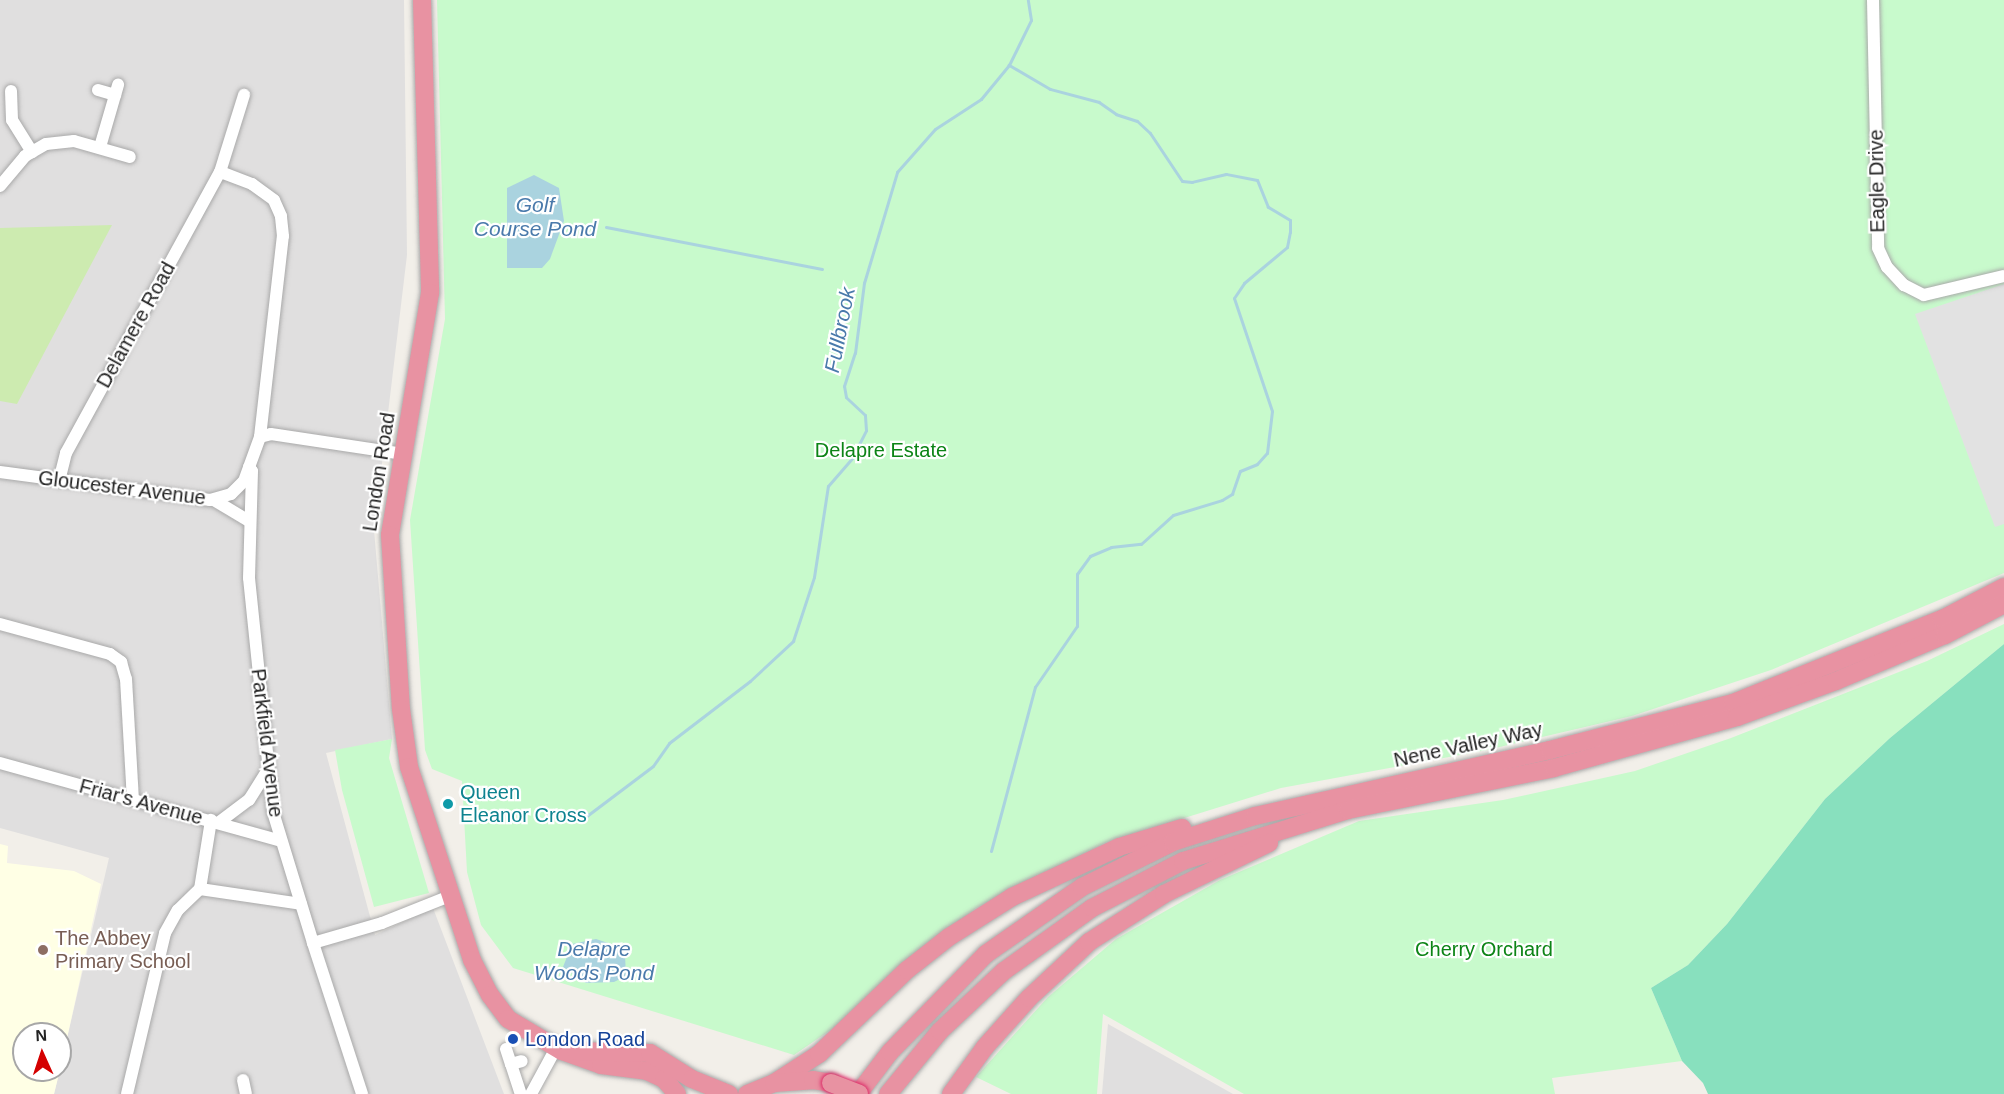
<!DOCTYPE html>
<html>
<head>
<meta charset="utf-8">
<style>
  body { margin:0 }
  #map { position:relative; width:2004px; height:1094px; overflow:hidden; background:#f2efe9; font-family:Arial,sans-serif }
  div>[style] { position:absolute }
  .residential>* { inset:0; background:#e0dfdf }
  .education>* { inset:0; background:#ffffe5 }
  .grass>* { inset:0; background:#cdebb0 }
  .park>* { inset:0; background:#c8facc }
  .pitch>* { inset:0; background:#88e0be }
  .parking>* { inset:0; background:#e2e2e2 }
  .water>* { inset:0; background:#aad3df }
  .stream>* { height:3px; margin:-1.5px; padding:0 1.5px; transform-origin:1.5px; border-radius:1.5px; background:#aad3df }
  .roads { filter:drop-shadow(0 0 2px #a9a9a9) drop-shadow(0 0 2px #a9a9a9) }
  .minor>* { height:12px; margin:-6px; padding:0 6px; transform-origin:6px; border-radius:6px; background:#fff }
  .highway>* { height:18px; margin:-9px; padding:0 9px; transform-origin:9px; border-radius:9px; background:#e892a2 }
  .bridges { filter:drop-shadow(0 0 2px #dc2a67) drop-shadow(0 0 2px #dc2a67) }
  .highway-bridge>* { height:18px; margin:-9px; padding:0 9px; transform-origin:9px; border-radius:9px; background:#e892a2 }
  .dots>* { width:16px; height:16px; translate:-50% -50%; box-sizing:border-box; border:3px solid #fff; border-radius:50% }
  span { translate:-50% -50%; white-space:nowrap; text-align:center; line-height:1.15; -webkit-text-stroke:4.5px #fff; paint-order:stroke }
  .street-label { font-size:20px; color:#222 }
  .park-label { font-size:20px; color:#0c8416 }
  .culture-label { font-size:20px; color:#0d838f }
  .left { translate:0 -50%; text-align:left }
  .education-label { font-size:20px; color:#785e54 }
  .transit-label { font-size:20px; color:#164399 }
  .water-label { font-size:21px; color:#4a7aab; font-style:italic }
  .north { position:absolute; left:12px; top:1022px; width:60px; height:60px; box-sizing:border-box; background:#fff; border:2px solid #a7a7a7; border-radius:50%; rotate:357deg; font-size:16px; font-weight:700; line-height:24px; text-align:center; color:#222 }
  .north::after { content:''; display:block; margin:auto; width:21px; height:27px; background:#d40000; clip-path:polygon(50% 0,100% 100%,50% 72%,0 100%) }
</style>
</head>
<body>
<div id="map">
  <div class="residential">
    <div style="clip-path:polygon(0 0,404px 0,407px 255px,374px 530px,392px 739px,326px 753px,375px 935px,433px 908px,504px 1094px,54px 1094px,109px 858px,0 828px)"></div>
    <div style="clip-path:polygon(1108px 1024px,1233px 1094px,1102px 1094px)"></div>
  </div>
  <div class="education">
    <div style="clip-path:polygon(0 844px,8px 846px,7px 863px,74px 871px,101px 884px,60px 1070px,60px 1034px,24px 1034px,24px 1070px,60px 1070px,54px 1094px,0 1094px)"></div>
  </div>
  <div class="grass">
    <div style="clip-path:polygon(112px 225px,17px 404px,0 401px,0 228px)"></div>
  </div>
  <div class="park">
    <div style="clip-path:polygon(437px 0,2004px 0,2004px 573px,1771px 670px,1632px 716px,1487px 750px,1281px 788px,1107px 842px,976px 908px,832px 1029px,794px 1055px,513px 968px,481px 925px,467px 872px,462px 781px,432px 769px,425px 750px,410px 520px,445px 319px)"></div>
    <div style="clip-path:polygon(2004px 624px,2004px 644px,1890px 738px,1825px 799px,1727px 924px,1688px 965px,1651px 988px,1682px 1061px,1552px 1078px,1555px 1094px,1244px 1094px,1103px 1014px,1097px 1094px,1011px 1094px,976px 1077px,1048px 997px,1116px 939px,1220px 880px,1359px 821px,1503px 800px,1635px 771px,1731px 738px,1927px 661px)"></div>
    <div style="clip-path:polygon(392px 739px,389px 758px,429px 893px,374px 907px,342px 790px,335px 750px)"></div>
  </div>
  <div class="pitch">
    <div style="clip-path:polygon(2004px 644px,2004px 1094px,1708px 1094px,1703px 1083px,1682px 1061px,1651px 988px,1688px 965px,1727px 924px,1825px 799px,1890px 738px)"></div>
  </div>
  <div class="parking">
    <div style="clip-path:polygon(2004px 284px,2004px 524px,1995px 527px,1915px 314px)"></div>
  </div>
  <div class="water">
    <div style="clip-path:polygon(534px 175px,559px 188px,564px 221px,550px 259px,542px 268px,507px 268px,507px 188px)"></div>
    <div style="clip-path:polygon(596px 939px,614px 945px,625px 955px,626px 976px,614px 982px,586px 983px,563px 967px,572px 944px)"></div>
  </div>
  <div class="stream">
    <div style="left:606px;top:227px;width:220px;rotate:11deg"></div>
    <div style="left:584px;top:818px;width:86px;rotate:-37deg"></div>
    <div style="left:653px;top:766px;width:28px;rotate:-55deg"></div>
    <div style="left:669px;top:743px;width:102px;rotate:-37.4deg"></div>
    <div style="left:750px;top:681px;width:59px;rotate:-42.9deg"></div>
    <div style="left:793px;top:641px;width:67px;rotate:-71.8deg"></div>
    <div style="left:814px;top:577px;width:92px;rotate:-81.3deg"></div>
    <div style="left:828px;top:486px;width:37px;rotate:-49deg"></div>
    <div style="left:852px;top:458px;width:31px;rotate:-63deg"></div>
    <div style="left:866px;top:430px;width:15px;rotate:-94deg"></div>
    <div style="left:865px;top:415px;width:26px;rotate:-137deg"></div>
    <div style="left:846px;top:397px;width:11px;rotate:-100deg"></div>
    <div style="left:844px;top:386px;width:35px;rotate:-72deg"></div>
    <div style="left:855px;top:353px;width:71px;rotate:-82.7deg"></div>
    <div style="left:864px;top:283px;width:116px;rotate:-73.4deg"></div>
    <div style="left:897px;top:172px;width:57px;rotate:-48.5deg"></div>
    <div style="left:935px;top:129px;width:55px;rotate:-33.1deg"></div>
    <div style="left:981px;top:99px;width:44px;rotate:-50.5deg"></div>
    <div style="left:1009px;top:65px;width:50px;rotate:-63.9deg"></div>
    <div style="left:1031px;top:20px;width:20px;rotate:-99deg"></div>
    <div style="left:991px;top:851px;width:170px;rotate:-75deg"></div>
    <div style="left:1035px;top:687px;width:74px;rotate:-55.5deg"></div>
    <div style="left:1077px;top:626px;width:52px;rotate:-90deg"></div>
    <div style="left:1077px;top:574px;width:22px;rotate:-54deg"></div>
    <div style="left:1090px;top:556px;width:23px;rotate:-23deg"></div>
    <div style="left:1111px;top:547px;width:30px;rotate:-6deg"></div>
    <div style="left:1141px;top:544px;width:43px;rotate:-42.2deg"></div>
    <div style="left:1173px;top:515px;width:51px;rotate:-17deg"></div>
    <div style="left:1222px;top:500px;width:12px;rotate:-31deg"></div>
    <div style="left:1232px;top:494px;width:24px;rotate:-71deg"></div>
    <div style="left:1240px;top:471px;width:18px;rotate:-22deg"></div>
    <div style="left:1257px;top:464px;width:15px;rotate:-48deg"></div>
    <div style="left:1267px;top:453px;width:42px;rotate:-83.2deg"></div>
    <div style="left:1272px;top:411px;width:119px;rotate:-108.6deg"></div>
    <div style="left:1234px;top:298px;width:18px;rotate:-56deg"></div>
    <div style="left:1244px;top:283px;width:56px;rotate:-39.9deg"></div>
    <div style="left:1287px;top:247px;width:15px;rotate:-79deg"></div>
    <div style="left:1290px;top:232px;width:12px;rotate:-90deg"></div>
    <div style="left:1290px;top:220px;width:26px;rotate:-149deg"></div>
    <div style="left:1268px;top:207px;width:29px;rotate:-112deg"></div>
    <div style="left:1257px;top:180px;width:32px;rotate:-169deg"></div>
    <div style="left:1226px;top:174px;width:35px;rotate:167deg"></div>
    <div style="left:1192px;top:182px;width:10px;rotate:-174deg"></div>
    <div style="left:1182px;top:181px;width:58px;rotate:-123.7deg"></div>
    <div style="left:1150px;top:133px;width:18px;rotate:-137deg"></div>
    <div style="left:1137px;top:121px;width:22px;rotate:-162deg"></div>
    <div style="left:1116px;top:114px;width:21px;rotate:-145deg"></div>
    <div style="left:1099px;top:102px;width:51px;rotate:-165.1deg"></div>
    <div style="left:1050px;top:89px;width:48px;rotate:-149.7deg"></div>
  </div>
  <div class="roads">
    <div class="minor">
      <div style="left:1873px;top:0;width:248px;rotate:88.8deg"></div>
      <div style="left:1878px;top:248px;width:21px;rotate:65deg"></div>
      <div style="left:1887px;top:267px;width:25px;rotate:47deg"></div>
      <div style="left:1904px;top:285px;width:22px;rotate:27deg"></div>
      <div style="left:1924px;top:295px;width:82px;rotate:-13.4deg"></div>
      <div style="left:98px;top:90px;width:18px;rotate:16deg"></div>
      <div style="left:11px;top:91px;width:29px;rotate:88deg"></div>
      <div style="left:12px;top:120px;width:38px;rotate:58deg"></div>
      <div style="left:100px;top:147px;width:65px;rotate:-73.8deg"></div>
      <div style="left:0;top:186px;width:39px;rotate:-50deg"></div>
      <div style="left:25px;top:156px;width:24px;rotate:-30deg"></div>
      <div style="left:46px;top:144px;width:28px;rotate:-6deg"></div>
      <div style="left:74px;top:141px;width:58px;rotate:15.9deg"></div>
      <div style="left:260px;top:437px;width:11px;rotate:-15deg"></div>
      <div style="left:271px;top:434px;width:134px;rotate:8.6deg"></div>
      <div style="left:249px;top:467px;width:5px;rotate:53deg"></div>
      <div style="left:252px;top:471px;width:107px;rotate:91.6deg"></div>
      <div style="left:249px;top:578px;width:235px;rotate:84.1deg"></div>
      <div style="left:273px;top:812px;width:137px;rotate:73deg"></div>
      <div style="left:313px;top:943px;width:72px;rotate:-16.2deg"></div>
      <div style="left:382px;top:923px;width:73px;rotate:-21.7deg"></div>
      <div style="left:0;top:472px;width:212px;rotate:7.6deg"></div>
      <div style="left:210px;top:500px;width:22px;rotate:-16deg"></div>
      <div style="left:231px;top:494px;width:18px;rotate:-45deg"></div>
      <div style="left:244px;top:481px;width:47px;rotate:-70deg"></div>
      <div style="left:260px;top:437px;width:202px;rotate:-83.5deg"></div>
      <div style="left:283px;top:236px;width:20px;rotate:-96deg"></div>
      <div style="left:281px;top:216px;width:17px;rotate:-114deg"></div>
      <div style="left:274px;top:200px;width:27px;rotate:-144deg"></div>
      <div style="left:252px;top:184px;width:34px;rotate:-159deg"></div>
      <div style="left:59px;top:481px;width:29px;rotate:-76deg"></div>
      <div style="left:66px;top:453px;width:320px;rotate:-61.3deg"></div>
      <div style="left:220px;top:172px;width:81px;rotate:-72.7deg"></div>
      <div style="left:214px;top:500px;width:41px;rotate:31deg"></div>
      <div style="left:0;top:624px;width:114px;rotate:15.3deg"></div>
      <div style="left:110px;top:654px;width:14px;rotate:36deg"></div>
      <div style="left:121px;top:662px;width:18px;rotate:74deg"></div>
      <div style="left:126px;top:679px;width:120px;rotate:86.7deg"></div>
      <div style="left:0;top:763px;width:292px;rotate:15.5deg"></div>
      <div style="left:218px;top:823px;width:39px;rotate:-37deg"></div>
      <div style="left:249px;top:800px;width:36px;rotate:-58deg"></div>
      <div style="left:200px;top:889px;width:102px;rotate:8.4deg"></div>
      <div style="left:313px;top:943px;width:159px;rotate:72deg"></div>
      <div style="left:506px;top:1049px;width:16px;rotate:72deg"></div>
      <div style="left:511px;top:1064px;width:11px;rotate:-15deg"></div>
      <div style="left:511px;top:1064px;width:32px;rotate:72deg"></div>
      <div style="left:243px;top:1080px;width:14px;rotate:78deg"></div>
      <div style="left:127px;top:1094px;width:165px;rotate:-76.7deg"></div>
      <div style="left:165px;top:933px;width:26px;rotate:-61deg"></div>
      <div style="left:178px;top:910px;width:30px;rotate:-44deg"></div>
      <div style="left:200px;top:889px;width:70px;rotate:-80.9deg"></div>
      <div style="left:531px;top:1094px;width:52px;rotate:-61.5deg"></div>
    </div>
    <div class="highway">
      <div style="left:422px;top:0;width:293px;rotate:88.4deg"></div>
      <div style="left:430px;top:293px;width:245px;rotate:99.4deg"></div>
      <div style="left:390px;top:535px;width:174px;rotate:86.4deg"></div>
      <div style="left:401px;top:709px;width:59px;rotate:82.1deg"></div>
      <div style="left:409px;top:767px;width:203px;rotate:71.9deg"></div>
      <div style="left:472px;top:960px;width:39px;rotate:63deg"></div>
      <div style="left:490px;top:995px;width:30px;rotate:53deg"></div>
      <div style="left:508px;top:1019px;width:63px;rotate:30.7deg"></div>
      <div style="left:562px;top:1051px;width:41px;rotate:19.7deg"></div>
      <div style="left:601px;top:1065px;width:46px;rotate:7.4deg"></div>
      <div style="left:647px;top:1071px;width:19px;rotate:25deg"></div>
      <div style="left:664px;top:1079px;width:20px;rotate:49deg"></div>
      <div style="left:576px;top:1051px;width:74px;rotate:1.5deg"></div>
      <div style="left:650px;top:1053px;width:49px;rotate:31.8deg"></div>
      <div style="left:692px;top:1079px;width:40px;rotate:22deg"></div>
      <div style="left:774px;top:1083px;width:54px;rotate:-32.8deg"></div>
      <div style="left:819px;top:1054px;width:122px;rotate:-43.7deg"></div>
      <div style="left:907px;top:970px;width:53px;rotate:-38.2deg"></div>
      <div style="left:949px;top:937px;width:75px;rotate:-32.4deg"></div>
      <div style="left:1012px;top:897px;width:118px;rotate:-25deg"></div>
      <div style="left:1119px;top:847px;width:66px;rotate:-16.8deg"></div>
      <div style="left:747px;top:1094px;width:29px;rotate:-22deg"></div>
      <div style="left:774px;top:1083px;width:39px;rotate:-4deg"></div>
      <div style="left:813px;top:1080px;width:18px;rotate:9deg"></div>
      <div style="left:858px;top:1094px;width:53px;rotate:-52.7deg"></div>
      <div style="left:890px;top:1052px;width:137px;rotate:-45.6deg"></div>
      <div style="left:986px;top:954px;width:117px;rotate:-34.9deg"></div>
      <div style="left:1082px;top:887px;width:102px;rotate:-26.3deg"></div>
      <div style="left:1173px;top:842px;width:86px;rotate:-17.6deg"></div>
      <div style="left:1255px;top:816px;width:302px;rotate:-12.6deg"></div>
      <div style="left:1550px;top:750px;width:189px;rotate:-14.4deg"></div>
      <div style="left:1733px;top:703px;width:225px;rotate:-21.9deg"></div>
      <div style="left:1942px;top:619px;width:70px;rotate:-27.3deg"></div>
      <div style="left:888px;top:1094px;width:82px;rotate:-50.5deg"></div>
      <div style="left:940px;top:1031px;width:88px;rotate:-43.2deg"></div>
      <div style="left:1004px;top:971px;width:108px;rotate:-35.6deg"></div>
      <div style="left:1092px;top:908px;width:102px;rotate:-27.3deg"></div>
      <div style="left:1183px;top:861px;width:173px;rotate:-17.2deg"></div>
      <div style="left:1348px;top:810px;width:210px;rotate:-11.5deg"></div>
      <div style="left:1554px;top:768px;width:190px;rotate:-15.6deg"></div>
      <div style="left:1737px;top:717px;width:105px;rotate:-20deg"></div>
      <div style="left:1836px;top:681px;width:118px;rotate:-22.9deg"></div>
      <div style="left:1945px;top:635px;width:67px;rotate:-27.7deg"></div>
      <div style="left:951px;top:1094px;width:58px;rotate:-54.1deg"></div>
      <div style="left:985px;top:1047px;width:66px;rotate:-48.1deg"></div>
      <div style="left:1029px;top:998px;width:82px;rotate:-43deg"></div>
      <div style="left:1089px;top:942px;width:89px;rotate:-32.6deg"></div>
      <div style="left:1164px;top:894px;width:117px;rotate:-25.9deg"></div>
    </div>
  </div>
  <div class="bridges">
    <div class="highway-bridge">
      <div style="left:831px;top:1083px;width:30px;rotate:21deg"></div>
    </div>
  </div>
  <div class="dots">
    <div style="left:448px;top:804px;background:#0f9aa8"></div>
    <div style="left:43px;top:950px;background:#8d6e63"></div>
    <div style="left:513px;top:1039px;background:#1a4fb4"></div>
  </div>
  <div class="street-label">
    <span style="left:1877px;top:181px;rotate:-91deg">Eagle Drive</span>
    <span style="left:136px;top:325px;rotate:-61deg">Delamere Road</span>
    <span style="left:379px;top:472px;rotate:-81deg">London Road</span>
    <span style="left:122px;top:488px;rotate:7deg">Gloucester Avenue</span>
    <span style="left:267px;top:743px;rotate:83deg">Parkfield Avenue</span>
    <span style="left:1468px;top:745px;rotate:-12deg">Nene Valley Way</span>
    <span style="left:141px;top:802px;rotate:15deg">Friar's Avenue</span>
  </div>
  <div class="park-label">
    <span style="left:881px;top:450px">Delapre Estate</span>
    <span style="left:1484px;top:949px">Cherry Orchard</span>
  </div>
  <div class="culture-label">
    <span class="left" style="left:460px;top:804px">Queen<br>Eleanor Cross</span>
  </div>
  <div class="education-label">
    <span class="left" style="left:55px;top:950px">The Abbey<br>Primary School</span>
  </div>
  <div class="transit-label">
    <span class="left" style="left:525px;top:1039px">London Road</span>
  </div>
  <div class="water-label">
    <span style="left:535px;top:217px">Golf<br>Course Pond</span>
    <span style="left:840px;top:330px;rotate:-79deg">Fullbrook</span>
    <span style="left:594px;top:961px">Delapre<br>Woods Pond</span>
  </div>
  <div class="north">N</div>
</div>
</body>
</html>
